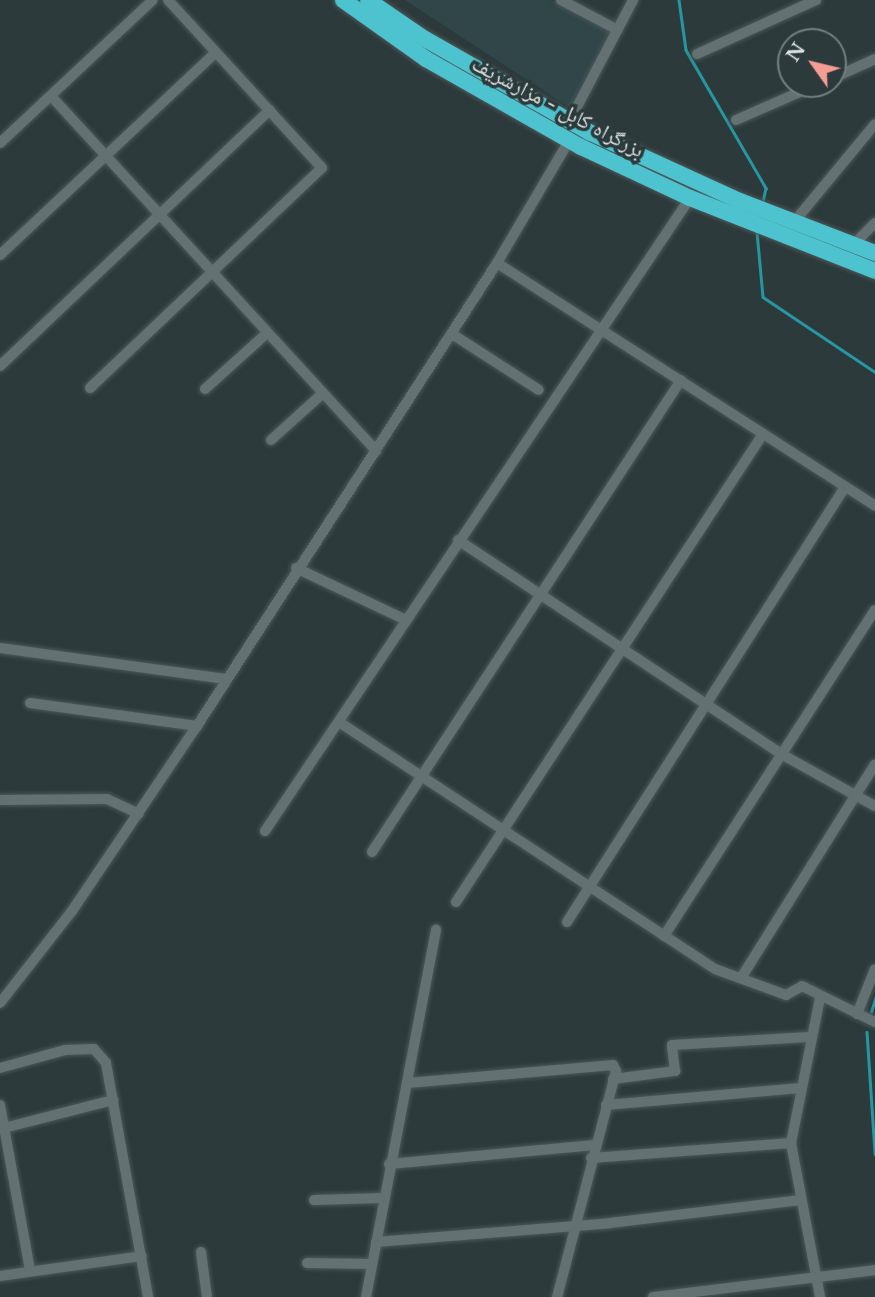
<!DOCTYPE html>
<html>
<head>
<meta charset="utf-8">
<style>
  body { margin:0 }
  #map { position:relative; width:875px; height:1297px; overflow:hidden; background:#2c3a3b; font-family:"Libre Baskerville","Noto Naskh Arabic",serif }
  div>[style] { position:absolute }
  .built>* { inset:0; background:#304649 }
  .stream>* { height:2.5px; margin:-1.25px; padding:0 1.25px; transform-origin:1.25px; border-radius:1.25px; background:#2697a2 }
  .roads { filter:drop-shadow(0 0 2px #4c5758) drop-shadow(0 0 2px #4c5758) }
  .minor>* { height:10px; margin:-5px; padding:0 5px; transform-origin:5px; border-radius:5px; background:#637173 }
  .highway>* { height:16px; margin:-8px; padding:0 8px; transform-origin:8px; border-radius:8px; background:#4cc3cf }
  span { translate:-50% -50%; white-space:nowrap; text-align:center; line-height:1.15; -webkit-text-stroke:7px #2c3a3b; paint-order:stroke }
  .street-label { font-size:21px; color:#dbe3e4 }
  .north { position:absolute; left:777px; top:28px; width:70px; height:70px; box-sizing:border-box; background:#2c3a3b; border:2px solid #727e7f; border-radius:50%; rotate:304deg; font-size:19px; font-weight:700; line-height:28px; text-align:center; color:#dbe3e4 }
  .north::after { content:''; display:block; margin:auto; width:24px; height:32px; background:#f59c95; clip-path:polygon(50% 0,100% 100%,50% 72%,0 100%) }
</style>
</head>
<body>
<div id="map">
  <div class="built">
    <div style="clip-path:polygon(405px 0,551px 0,613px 28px,570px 108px)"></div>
  </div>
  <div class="stream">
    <div style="left:679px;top:0;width:50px;rotate:82deg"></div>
    <div style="left:686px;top:50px;width:160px;rotate:59.9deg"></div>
    <div style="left:766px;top:188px;width:14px;rotate:102deg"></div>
    <div style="left:757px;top:232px;width:65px;rotate:84.7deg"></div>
    <div style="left:763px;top:297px;width:135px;rotate:33.8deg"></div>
    <div style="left:871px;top:1012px;width:14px;rotate:-73deg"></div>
    <div style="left:867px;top:1032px;width:122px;rotate:86.2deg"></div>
  </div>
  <div class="roads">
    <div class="minor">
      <div style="left:561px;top:0;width:64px;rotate:27.8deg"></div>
      <div style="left:697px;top:54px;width:131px;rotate:-24.4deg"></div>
      <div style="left:833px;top:78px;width:46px;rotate:-24.3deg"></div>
      <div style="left:52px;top:97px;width:480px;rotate:47.5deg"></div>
      <div style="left:736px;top:120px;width:90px;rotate:-23.7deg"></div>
      <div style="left:569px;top:122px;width:138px;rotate:-62.3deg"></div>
      <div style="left:0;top:143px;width:209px;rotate:-43.1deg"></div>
      <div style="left:794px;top:222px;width:127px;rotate:-50.4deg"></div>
      <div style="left:853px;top:245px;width:31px;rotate:-45deg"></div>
      <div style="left:0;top:255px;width:296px;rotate:-43.2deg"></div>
      <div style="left:497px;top:263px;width:449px;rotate:32.7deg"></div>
      <div style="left:452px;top:334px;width:103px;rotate:32.8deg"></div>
      <div style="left:0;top:366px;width:372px;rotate:-43.5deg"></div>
      <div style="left:90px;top:388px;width:320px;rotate:-43.5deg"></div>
      <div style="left:322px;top:168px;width:228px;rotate:-132.5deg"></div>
      <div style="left:205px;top:389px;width:84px;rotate:-42.1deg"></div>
      <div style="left:271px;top:440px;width:70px;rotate:-42.1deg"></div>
      <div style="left:458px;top:540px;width:390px;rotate:33.5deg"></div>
      <div style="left:783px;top:755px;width:105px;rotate:29deg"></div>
      <div style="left:296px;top:568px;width:122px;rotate:25.3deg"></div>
      <div style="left:0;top:648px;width:228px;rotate:7.8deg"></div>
      <div style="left:30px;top:703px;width:169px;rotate:7.8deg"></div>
      <div style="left:339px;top:722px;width:450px;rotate:33.3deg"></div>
      <div style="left:715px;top:969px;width:76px;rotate:20.1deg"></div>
      <div style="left:786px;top:995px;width:18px;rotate:-29deg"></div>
      <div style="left:802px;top:986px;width:81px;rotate:26.3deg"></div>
      <div style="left:0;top:800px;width:107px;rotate:-0.5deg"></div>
      <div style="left:107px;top:799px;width:35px;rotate:25deg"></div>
      <div style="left:265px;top:831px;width:762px;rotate:-56.12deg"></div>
      <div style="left:372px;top:852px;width:564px;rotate:-56.79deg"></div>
      <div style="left:456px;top:902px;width:560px;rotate:-56.74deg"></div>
      <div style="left:567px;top:922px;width:516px;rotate:-57.42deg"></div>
      <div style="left:664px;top:936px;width:388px;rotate:-57.1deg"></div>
      <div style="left:741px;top:978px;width:252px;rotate:-57.9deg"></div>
      <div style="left:820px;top:998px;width:148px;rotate:101.3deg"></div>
      <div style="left:791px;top:1143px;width:157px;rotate:79.3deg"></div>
      <div style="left:0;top:1003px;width:117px;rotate:-52deg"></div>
      <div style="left:72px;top:911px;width:223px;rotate:-56deg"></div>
      <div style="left:197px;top:726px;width:552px;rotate:-57.06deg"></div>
      <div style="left:497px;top:263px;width:142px;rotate:-59.5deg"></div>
      <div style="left:857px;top:1014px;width:48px;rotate:-68.2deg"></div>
      <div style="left:0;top:1068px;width:67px;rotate:-15.5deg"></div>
      <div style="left:65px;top:1050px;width:29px;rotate:-2deg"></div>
      <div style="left:94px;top:1049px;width:18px;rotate:49deg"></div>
      <div style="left:106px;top:1063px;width:238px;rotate:79.8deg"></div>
      <div style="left:613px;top:1079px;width:63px;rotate:-7.4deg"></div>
      <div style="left:675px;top:1071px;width:26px;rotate:-97deg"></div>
      <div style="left:672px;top:1045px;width:137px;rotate:-3.3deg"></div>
      <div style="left:408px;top:1083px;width:206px;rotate:-5deg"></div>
      <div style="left:613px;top:1065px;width:7px;rotate:63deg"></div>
      <div style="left:616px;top:1071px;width:234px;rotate:104.6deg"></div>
      <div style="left:0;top:1105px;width:168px;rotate:79.7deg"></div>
      <div style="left:606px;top:1105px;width:195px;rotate:-5deg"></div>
      <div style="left:4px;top:1128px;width:113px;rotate:-14.4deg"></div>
      <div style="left:591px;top:1158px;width:201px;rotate:-4.3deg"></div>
      <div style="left:389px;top:1164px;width:207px;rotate:-5.3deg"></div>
      <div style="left:314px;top:1200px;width:68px;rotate:-1.7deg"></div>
      <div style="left:376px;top:1242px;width:235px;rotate:-4.6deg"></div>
      <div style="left:610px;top:1223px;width:190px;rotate:-6.9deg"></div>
      <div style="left:201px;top:1252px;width:45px;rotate:82.4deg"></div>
      <div style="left:307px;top:1263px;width:65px;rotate:0.9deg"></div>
      <div style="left:0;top:1276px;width:143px;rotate:-8deg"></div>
      <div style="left:366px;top:1297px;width:374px;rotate:-79.2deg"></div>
      <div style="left:653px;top:1297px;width:224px;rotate:-6.9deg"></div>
    </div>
    <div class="highway">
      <div style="left:343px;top:0;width:102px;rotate:35.4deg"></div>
      <div style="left:426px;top:59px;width:178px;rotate:29.6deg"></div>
      <div style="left:581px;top:147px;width:120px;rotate:25.1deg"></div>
      <div style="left:690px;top:198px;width:199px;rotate:21.5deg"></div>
      <div style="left:368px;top:0;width:69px;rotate:34.4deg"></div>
      <div style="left:425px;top:39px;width:189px;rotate:29.6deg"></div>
      <div style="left:589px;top:132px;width:166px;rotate:24.6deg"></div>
      <div style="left:740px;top:201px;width:145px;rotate:21.1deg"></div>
    </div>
  </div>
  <div class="street-label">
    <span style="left:558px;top:107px;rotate:28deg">بزرگراه کابل - مزارشریف</span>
  </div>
  <div class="north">N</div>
</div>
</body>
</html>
